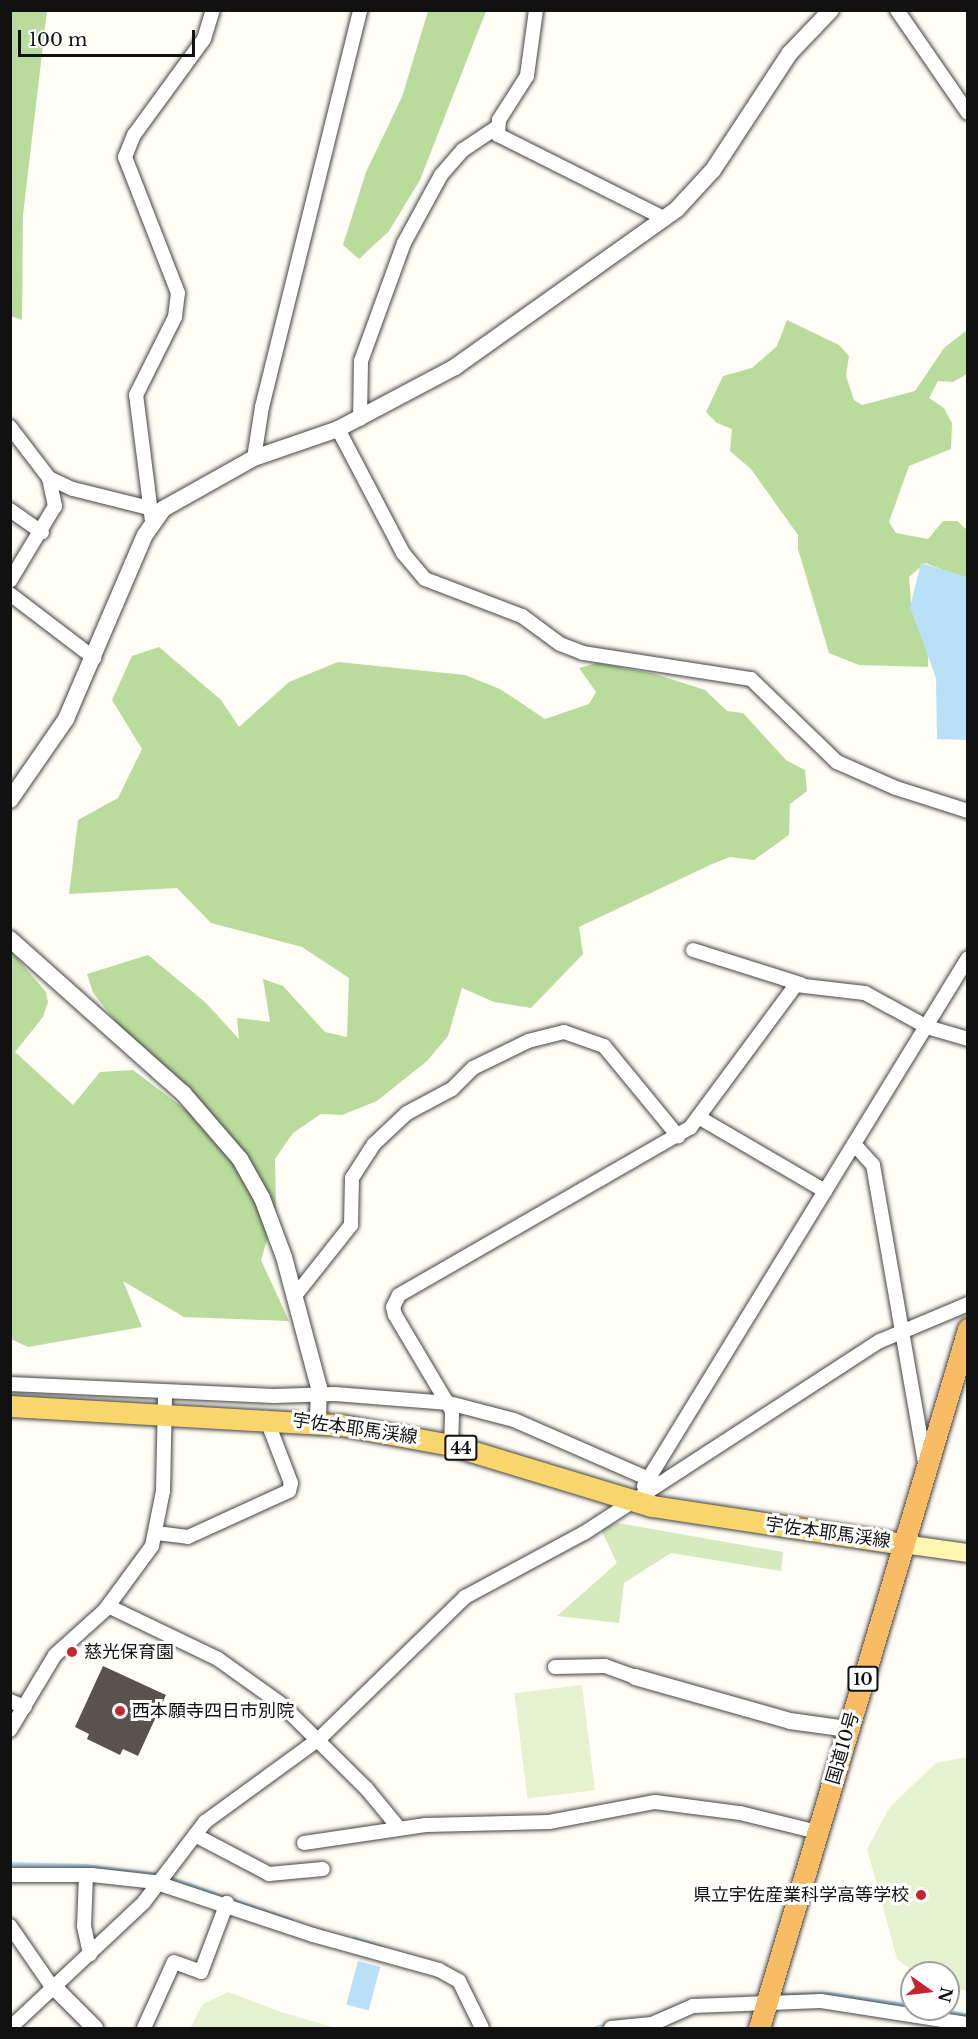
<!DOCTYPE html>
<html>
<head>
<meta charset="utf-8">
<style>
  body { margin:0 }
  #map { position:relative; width:978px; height:2039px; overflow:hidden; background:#fffdf5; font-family:"Libre Baskerville","Noto Sans JP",serif }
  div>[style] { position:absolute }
  .green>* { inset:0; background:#d5ebbd }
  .forest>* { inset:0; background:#b9dc9c }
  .pitch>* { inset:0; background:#e6f2cf; transform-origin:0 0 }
  .water>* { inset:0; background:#b9e0f7; transform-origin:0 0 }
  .stream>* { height:4px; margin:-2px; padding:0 2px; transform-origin:2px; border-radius:2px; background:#b9e0f7 }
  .building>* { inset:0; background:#5a524d }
  .roads { filter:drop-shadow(0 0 2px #444) drop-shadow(0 0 2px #444) }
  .minor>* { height:14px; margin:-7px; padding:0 7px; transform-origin:7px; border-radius:7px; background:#fff }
  .tertiary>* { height:16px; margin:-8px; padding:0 8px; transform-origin:8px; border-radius:8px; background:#fff }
  .secondary>* { height:18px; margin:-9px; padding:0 9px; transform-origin:9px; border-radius:9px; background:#fff6b0 }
  .primary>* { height:21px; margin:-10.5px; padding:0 10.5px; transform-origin:10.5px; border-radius:10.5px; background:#f9d66b }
  .trunk>* { height:21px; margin:-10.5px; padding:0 10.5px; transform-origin:10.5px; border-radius:10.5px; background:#f7bc64 }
  .dots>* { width:16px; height:16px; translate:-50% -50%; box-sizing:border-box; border:3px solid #fff; border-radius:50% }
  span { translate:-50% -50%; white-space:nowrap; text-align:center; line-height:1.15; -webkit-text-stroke:6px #fff; paint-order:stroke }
  .shield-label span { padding:2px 4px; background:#fff; border:2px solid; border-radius:4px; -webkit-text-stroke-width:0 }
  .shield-label { font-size:16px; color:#111; font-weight:700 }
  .street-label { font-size:18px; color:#111 }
  .poi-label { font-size:18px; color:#111 }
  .left { translate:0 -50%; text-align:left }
  .right { translate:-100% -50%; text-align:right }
  .frame { position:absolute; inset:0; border:12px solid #111; pointer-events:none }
  .north { position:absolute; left:900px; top:1961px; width:60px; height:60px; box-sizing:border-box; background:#fff; border:2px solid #a0a0a0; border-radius:50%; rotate:104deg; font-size:16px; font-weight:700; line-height:24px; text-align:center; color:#111 }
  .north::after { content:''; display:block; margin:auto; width:21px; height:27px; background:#c4262e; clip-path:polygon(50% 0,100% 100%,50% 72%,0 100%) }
  .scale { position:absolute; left:18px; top:30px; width:177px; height:27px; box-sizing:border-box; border:3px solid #111; border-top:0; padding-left:8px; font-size:18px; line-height:21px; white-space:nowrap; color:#111; -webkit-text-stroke:4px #fff; paint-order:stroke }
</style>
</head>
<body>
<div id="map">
  <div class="green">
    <div style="clip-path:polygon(618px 1523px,783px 1552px,781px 1571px,671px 1553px,624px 1583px,619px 1623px,557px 1616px,617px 1563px,601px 1530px)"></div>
  </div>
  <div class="forest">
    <div style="clip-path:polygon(10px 11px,47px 11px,23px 215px,22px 320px,10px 316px)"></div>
    <div style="clip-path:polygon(428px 11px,486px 11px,420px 180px,389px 231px,359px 259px,343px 245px,366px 172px,402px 97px)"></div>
    <div style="clip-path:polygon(787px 320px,839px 345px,849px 356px,846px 376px,854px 400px,862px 405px,915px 391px,944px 348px,967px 330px,967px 374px,953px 382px,938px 381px,929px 398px,944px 408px,952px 423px,951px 449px,909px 466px,889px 522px,896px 533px,928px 539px,943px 521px,957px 521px,967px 530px,967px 579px,925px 563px,909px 577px,911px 603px,928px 649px,928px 667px,859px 665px,829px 653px,798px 549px,798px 535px,751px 469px,730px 451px,732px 429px,717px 423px,706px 412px,723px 376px,752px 368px,777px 346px)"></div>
    <div style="clip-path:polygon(159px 647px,221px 700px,239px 727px,289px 682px,338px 662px,465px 675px,500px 689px,545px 719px,589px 704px,596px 692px,579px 668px,598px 663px,655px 674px,705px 690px,727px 711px,743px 713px,786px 760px,805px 770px,807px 791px,790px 804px,789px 835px,754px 860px,730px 857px,712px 864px,579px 927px,583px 954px,531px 1008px,494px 1002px,462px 988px,448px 1036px,427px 1061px,377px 1101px,342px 1115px,321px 1114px,293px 1133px,275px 1159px,276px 1209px,261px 1260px,289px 1321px,184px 1317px,123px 1281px,142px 1327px,28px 1347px,11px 1339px,10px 950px,46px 992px,48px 1002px,43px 1017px,15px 1052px,73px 1105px,100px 1072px,133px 1070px,190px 1113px,93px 993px,87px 974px,148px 955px,206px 1003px,239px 1039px,237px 1018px,270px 1022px,263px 979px,283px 986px,325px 1032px,347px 1037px,349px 978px,302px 947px,211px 923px,177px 888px,69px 894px,78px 820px,118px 798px,142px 749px,112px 700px,132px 656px)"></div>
  </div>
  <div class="pitch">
    <div style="left:582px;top:1685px;width:106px;height:68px;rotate:83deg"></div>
    <div style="clip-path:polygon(967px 1757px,968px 1757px,967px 1991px,948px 1987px,948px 1973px,915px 1973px,897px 1959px,867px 1849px,890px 1807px,936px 1763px)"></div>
    <div style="clip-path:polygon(228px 1992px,281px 2012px,336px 2028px,190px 2028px,203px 2004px)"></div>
  </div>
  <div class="water">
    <div style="clip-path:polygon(921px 563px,967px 577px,967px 740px,937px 739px,936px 678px,910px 607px)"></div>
    <div style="left:358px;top:1961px;width:23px;height:45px;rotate:15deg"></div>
  </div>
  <div class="stream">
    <div style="left:10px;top:1864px;width:74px;rotate:1.5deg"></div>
    <div style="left:84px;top:1866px;width:76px;rotate:6.8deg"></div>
    <div style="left:166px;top:1877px;width:133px;rotate:19.2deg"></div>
    <div style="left:354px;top:1939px;width:31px;rotate:17deg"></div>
    <div style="left:782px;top:1995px;width:48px;rotate:-1.2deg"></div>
    <div style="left:830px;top:1994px;width:83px;rotate:8.3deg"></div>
    <div style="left:931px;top:2009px;width:38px;rotate:11deg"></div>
    <div style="left:659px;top:2014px;width:35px;rotate:-22deg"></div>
    <div style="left:596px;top:2028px;width:22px;rotate:-18deg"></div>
  </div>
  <div class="building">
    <div style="clip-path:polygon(103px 1666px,166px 1695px,138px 1756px,123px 1749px,120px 1755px,87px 1739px,89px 1734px,75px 1727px)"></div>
  </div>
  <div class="roads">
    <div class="minor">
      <div style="left:536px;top:10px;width:67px;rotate:97.8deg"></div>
      <div style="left:527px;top:76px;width:52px;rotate:122.5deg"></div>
      <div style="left:499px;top:120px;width:15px;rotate:94deg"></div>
      <div style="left:498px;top:135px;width:186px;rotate:26.6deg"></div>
      <div style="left:897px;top:10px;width:125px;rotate:55.4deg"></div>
      <div style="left:360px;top:419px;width:58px;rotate:-89deg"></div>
      <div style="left:361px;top:361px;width:126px;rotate:-70deg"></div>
      <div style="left:404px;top:243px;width:77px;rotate:-61.4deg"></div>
      <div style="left:441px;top:175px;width:33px;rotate:-49deg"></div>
      <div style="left:463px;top:150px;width:40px;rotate:-34deg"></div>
      <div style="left:10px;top:427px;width:64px;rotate:52.6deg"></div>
      <div style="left:49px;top:478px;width:29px;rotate:78deg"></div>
      <div style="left:55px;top:506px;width:87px;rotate:121deg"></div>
      <div style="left:338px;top:429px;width:140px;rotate:62.3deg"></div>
      <div style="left:403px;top:553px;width:34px;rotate:50deg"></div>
      <div style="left:425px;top:579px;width:104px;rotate:20.9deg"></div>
      <div style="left:522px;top:616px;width:47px;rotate:36.4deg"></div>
      <div style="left:560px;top:644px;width:25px;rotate:21deg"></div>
      <div style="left:583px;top:653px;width:170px;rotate:8.8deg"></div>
      <div style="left:751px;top:679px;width:120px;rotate:44deg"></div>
      <div style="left:837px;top:762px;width:64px;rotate:23.8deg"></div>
      <div style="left:896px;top:788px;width:76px;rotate:17.7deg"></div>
      <div style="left:254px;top:458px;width:52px;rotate:-81.1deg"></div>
      <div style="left:262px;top:407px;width:409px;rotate:-76.1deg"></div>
      <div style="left:49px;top:478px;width:26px;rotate:25deg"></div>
      <div style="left:73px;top:489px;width:78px;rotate:14deg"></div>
      <div style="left:10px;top:510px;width:39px;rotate:35deg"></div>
      <div style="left:152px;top:521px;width:127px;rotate:-97.2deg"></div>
      <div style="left:136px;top:395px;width:87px;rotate:-63.4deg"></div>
      <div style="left:175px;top:317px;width:24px;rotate:-83deg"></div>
      <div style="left:178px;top:293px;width:146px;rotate:-111.3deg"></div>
      <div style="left:125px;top:157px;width:24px;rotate:-68deg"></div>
      <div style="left:134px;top:135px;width:119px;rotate:-53.9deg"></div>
      <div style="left:204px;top:39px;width:30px;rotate:-73deg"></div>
      <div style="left:10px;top:594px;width:106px;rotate:37.3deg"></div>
      <div style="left:693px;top:950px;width:113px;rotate:17.5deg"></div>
      <div style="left:700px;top:1118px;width:145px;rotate:30.3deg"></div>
      <div style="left:854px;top:1144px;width:28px;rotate:48deg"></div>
      <div style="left:873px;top:1165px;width:303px;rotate:80.1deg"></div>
      <div style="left:294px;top:1297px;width:92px;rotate:-51.6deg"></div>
      <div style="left:351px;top:1225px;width:47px;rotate:-88.8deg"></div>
      <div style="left:352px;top:1178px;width:40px;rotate:-57.1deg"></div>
      <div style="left:374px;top:1144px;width:45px;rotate:-43.2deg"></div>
      <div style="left:407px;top:1113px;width:51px;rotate:-28.1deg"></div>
      <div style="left:452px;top:1089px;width:30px;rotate:-45deg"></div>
      <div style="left:473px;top:1068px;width:61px;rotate:-26.1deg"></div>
      <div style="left:528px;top:1041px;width:37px;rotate:-14deg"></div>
      <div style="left:564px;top:1032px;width:42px;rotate:19.3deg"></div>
      <div style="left:604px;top:1046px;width:117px;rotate:50.6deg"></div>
      <div style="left:10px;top:1384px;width:264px;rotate:2.6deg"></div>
      <div style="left:274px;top:1396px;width:61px;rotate:-1.9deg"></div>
      <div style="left:335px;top:1394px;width:114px;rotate:4.5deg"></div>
      <div style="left:449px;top:1403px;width:67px;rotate:14.7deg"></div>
      <div style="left:514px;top:1420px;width:147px;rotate:23.6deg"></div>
      <div style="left:451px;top:1445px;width:34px;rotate:-88deg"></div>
      <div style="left:452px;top:1411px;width:112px;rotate:-120.7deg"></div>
      <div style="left:395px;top:1315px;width:8px;rotate:-104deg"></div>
      <div style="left:393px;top:1307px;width:13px;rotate:-63deg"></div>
      <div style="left:399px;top:1295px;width:336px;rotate:-29.9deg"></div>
      <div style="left:690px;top:1128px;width:178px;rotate:-53.5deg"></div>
      <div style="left:796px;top:985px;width:69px;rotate:6.6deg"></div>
      <div style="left:865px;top:993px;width:71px;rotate:28.7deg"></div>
      <div style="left:927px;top:1027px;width:43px;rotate:16.3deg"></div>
      <div style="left:644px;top:1486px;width:619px;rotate:-58.47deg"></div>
      <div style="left:156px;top:1533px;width:32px;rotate:7deg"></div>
      <div style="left:188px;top:1537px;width:111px;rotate:-24.5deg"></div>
      <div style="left:289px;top:1491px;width:8px;rotate:-76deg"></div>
      <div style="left:291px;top:1483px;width:70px;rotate:-111deg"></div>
      <div style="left:108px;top:1606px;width:122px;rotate:25.7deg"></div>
      <div style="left:218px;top:1659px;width:77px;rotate:35.5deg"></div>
      <div style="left:281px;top:1704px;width:120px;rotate:44.7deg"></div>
      <div style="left:366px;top:1788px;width:52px;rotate:50.5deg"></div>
      <div style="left:555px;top:1667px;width:50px;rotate:-1.1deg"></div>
      <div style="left:605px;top:1666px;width:32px;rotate:20deg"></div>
      <div style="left:10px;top:1701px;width:16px;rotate:22deg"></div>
      <div style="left:10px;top:1730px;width:87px;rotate:-59deg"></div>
      <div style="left:55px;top:1655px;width:67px;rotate:-42deg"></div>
      <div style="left:105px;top:1610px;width:79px;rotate:-53.7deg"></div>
      <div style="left:152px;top:1546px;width:56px;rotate:-78.7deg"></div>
      <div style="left:163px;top:1491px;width:99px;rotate:-88.8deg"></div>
      <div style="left:195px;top:1835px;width:84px;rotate:27.8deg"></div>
      <div style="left:269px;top:1874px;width:54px;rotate:-5.3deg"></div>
      <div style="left:304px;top:1843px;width:123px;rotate:-8.4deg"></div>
      <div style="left:426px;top:1825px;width:123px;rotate:-1.4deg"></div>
      <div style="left:549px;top:1822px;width:108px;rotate:-10.7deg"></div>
      <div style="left:655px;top:1802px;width:86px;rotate:7.4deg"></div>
      <div style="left:740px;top:1813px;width:80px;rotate:13.7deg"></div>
      <div style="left:10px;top:1875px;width:82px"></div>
      <div style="left:92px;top:1875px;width:62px;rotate:6.4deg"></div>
      <div style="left:154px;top:1882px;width:168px;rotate:18.4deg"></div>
      <div style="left:313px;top:1935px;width:131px;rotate:15.5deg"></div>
      <div style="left:439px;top:1970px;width:23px;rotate:29deg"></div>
      <div style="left:459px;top:1981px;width:52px;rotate:63.9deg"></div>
      <div style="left:86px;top:1875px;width:51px;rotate:92.2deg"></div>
      <div style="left:84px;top:1926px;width:29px;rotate:78deg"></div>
      <div style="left:10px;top:1926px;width:75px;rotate:55.3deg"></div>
      <div style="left:10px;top:2028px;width:184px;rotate:-43.2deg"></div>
      <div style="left:144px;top:1902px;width:101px;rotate:-52.7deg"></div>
      <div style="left:205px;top:1822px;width:141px;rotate:-36.1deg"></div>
      <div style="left:319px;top:1739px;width:204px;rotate:-44.2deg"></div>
      <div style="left:465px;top:1597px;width:135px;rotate:-28.3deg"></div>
      <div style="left:584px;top:1533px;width:353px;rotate:-33deg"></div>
      <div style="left:880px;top:1341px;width:95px;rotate:-22.8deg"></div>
      <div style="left:144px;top:2028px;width:72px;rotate:-65.6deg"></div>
      <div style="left:174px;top:1962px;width:29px;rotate:20deg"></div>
      <div style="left:201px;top:1972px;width:74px;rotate:-69.4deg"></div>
      <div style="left:611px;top:2028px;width:41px;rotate:-5.6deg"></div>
      <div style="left:652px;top:2024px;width:45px;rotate:-23.7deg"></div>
      <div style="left:693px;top:2006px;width:128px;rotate:-2.2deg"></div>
      <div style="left:821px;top:2001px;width:149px;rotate:8.9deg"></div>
    </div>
    <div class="tertiary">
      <div style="left:10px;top:800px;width:98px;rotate:-55.3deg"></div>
      <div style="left:66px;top:719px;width:200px;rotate:-66.8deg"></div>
      <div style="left:145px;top:535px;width:32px;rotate:-55deg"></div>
      <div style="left:163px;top:509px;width:104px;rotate:-29.3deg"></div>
      <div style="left:254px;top:458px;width:89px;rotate:-19deg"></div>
      <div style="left:338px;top:429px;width:132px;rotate:-27.9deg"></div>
      <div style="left:455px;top:367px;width:272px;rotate:-35.4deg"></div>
      <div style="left:677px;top:209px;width:53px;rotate:-47.3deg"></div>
      <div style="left:713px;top:170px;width:140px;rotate:-56.7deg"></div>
      <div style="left:790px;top:53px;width:59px;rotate:-46.4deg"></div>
      <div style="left:10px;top:939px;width:232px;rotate:41.7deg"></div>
      <div style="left:183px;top:1093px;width:87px;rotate:49.2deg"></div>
      <div style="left:240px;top:1159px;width:45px;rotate:60.6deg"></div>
      <div style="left:262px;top:1198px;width:63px;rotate:69.6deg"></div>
      <div style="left:284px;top:1257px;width:136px;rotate:75deg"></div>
      <div style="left:319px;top:1388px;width:34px;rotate:92deg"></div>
      <div style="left:635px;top:1677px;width:161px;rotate:15.8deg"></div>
      <div style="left:790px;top:1721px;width:59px;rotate:7.9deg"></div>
      <div style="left:54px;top:1987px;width:58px;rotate:45deg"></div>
    </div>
    <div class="secondary">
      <div style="left:903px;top:1544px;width:66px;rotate:7.9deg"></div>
    </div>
    <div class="primary">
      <div style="left:10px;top:1406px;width:332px;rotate:3.3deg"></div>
      <div style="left:341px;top:1425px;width:112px;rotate:10.3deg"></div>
      <div style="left:451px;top:1445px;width:210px;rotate:16.9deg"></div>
      <div style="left:652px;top:1506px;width:254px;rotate:8.6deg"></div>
    </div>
    <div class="trunk">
      <div style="left:759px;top:2028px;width:730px;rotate:-73.35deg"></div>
    </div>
  </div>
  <div class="dots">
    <div style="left:72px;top:1652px;background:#c4262e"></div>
    <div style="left:120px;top:1711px;background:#c4262e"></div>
    <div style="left:921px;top:1895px;background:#c4262e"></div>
  </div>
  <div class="shield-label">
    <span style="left:461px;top:1448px">44</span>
    <span style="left:863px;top:1679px">10</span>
  </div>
  <div class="street-label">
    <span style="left:355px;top:1429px;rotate:8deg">宇佐本耶馬渓線</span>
    <span style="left:828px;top:1533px;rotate:8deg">宇佐本耶馬渓線</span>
    <span style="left:843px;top:1748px;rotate:-74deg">国道10号</span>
  </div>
  <div class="poi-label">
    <span class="left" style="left:84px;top:1652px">慈光保育園</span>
    <span class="left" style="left:132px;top:1711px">西本願寺四日市別院</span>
    <span class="right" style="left:909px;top:1895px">県立宇佐産業科学高等学校</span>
  </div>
  <div class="frame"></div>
  <div class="north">N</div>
  <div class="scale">100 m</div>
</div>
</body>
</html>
